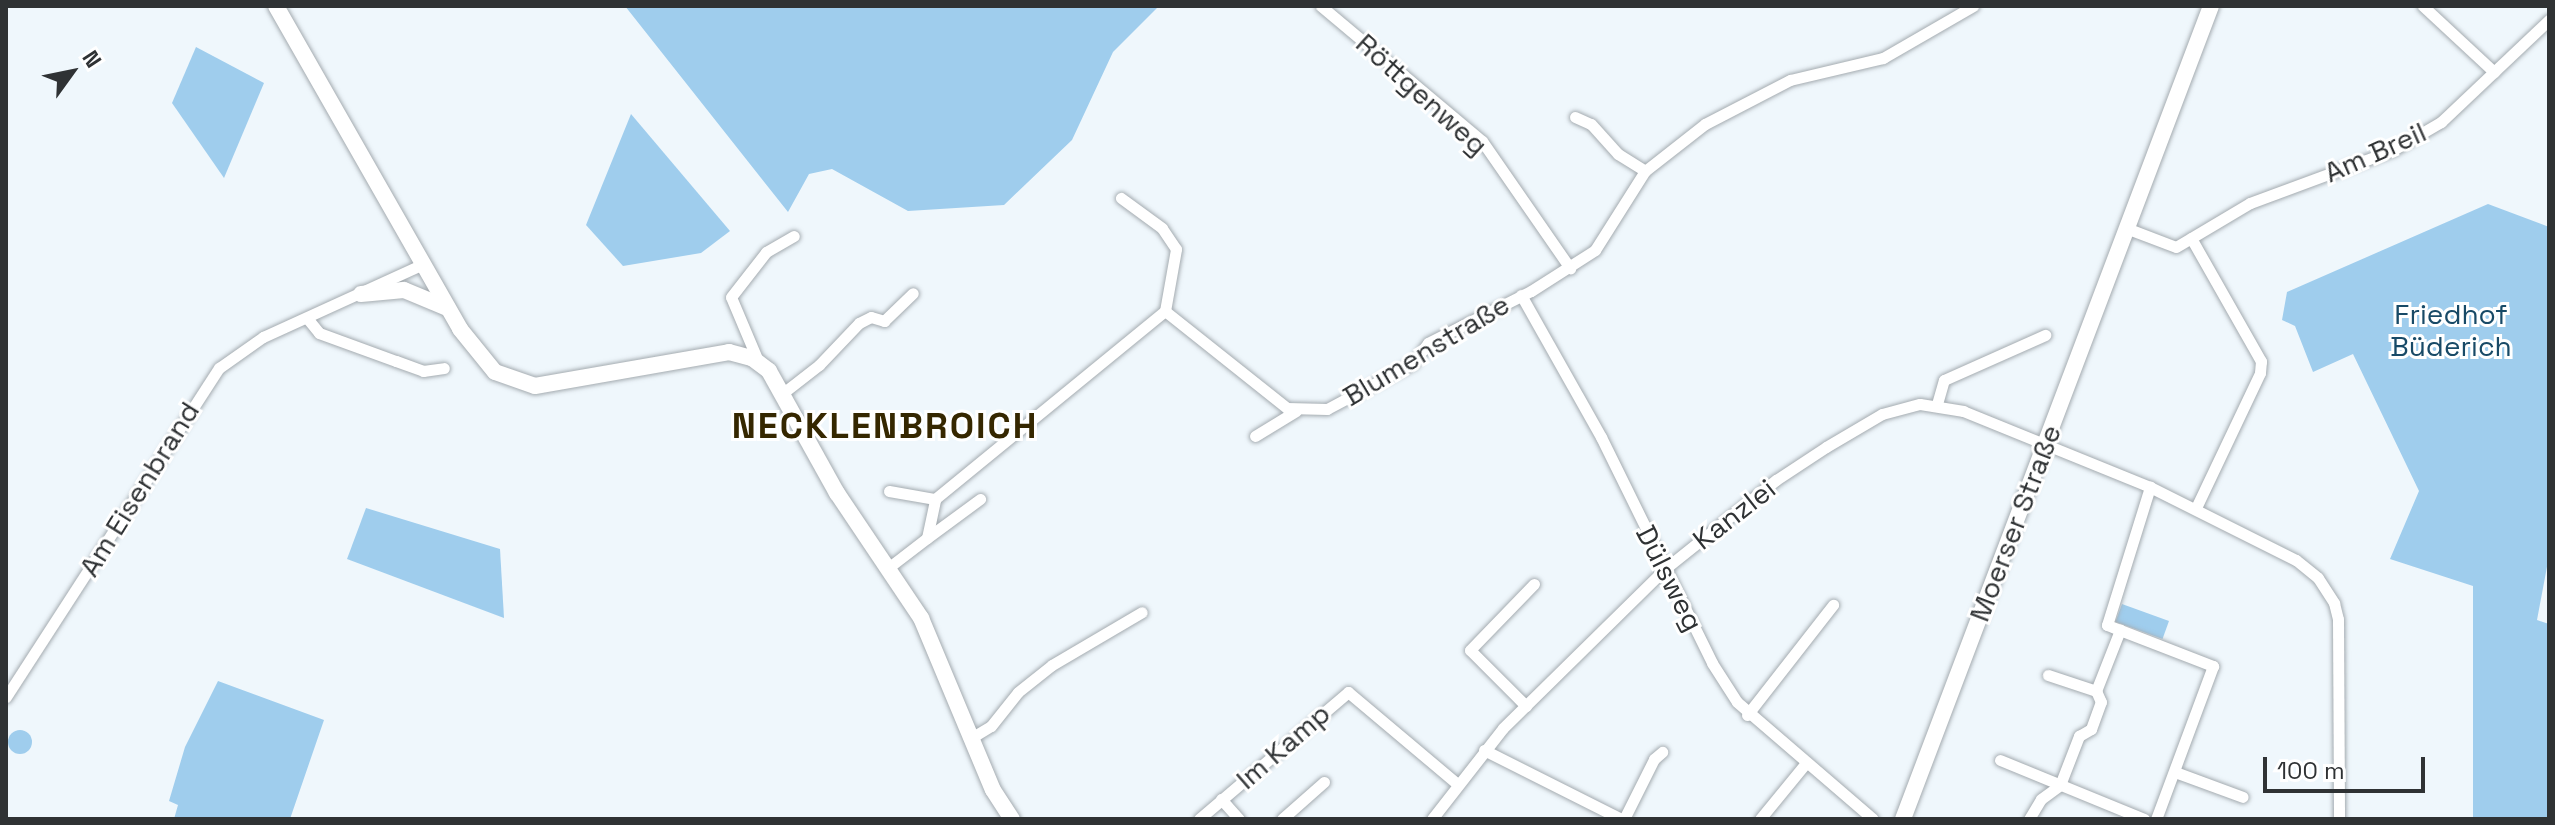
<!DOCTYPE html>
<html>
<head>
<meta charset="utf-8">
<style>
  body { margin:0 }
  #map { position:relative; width:2555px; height:825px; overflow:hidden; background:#eff7fc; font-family:"Space Grotesk",sans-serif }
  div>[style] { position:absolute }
  .green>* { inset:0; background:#9fcded; transform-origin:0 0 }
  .round { border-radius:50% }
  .roads { filter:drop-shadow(0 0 2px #a4abb0) drop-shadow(0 0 2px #a4abb0) }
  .street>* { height:11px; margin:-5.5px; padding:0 5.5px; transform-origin:5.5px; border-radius:5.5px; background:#fff }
  .secondary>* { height:16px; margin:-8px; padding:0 8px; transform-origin:8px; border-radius:8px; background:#fff }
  span { translate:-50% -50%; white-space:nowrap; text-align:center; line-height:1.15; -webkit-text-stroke:6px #fff; paint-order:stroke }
  .street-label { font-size:28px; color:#2f3234 }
  .park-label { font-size:28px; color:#184a67 }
  .district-label { font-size:36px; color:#352700; font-weight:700; letter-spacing:2px }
  .frame { position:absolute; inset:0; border:8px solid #2f3234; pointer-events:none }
  .north { position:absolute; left:32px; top:32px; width:80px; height:80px; -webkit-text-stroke:6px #fff; paint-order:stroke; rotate:57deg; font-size:22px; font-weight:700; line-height:32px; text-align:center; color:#2f3234 }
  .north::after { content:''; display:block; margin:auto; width:28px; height:36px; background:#2f3234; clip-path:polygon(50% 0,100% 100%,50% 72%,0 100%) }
  .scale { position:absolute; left:2263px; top:757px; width:162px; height:36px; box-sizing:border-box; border:4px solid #2f3234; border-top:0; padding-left:10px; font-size:24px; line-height:28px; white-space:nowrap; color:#2f3234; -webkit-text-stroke:6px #fff; paint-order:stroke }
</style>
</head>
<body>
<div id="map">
  <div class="green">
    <div style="clip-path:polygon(625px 6px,1159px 6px,1113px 52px,1072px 140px,1004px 205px,908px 211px,832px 169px,809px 174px,788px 212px)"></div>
    <div style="clip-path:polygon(196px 47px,264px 83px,224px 178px,172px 103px)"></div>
    <div style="clip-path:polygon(631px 114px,730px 231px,701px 253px,623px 266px,586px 225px)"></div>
    <div style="clip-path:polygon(2488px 204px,2549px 227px,2549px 556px,2537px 620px,2549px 624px,2549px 819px,2473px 819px,2473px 586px,2390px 559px,2419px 491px,2353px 354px,2313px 372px,2295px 326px,2282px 320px,2287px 292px)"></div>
    <div style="clip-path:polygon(366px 508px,500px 549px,504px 618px,347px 559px)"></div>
    <div style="left:2122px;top:604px;width:50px;height:19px;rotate:20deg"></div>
    <div style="clip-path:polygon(218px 681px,324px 720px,290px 819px,174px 819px,178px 805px,169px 801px,185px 747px)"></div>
    <div class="round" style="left:8px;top:730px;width:24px;height:24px"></div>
  </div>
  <div class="roads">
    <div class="street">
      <div style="left:1321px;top:6px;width:210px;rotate:40deg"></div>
      <div style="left:1482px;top:141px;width:155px;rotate:55.3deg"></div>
      <div style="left:2423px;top:6px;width:97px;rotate:42.9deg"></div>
      <div style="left:1575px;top:117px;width:17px;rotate:24deg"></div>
      <div style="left:1591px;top:124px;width:40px;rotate:48deg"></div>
      <div style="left:1618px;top:154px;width:32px;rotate:32deg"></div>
      <div style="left:2126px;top:228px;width:53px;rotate:20.8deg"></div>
      <div style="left:2176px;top:247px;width:86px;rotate:-30.7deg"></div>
      <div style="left:2250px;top:203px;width:153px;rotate:-20.3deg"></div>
      <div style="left:2393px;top:150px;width:56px;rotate:-30.3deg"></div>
      <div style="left:2441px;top:122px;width:149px;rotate:-43.4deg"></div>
      <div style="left:2191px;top:238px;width:142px;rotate:60.4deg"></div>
      <div style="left:2261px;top:361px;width:12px;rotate:95deg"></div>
      <div style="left:2260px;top:373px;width:149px;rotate:115.4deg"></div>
      <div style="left:1521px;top:295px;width:163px;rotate:60.6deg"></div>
      <div style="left:1601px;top:437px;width:252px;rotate:63.8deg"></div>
      <div style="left:1712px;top:663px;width:46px;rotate:57.3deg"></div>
      <div style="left:1737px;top:702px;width:179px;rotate:40.7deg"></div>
      <div style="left:1165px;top:311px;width:156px;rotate:38.5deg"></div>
      <div style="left:1287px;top:408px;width:40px;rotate:1.4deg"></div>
      <div style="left:1327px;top:409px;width:98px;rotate:-28.1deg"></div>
      <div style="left:1413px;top:363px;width:25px;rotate:-53deg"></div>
      <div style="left:1428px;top:343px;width:115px;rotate:-26.8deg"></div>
      <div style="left:1531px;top:291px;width:76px;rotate:-32.6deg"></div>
      <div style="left:1595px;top:250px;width:93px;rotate:-57.7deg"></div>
      <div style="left:1645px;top:171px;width:76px;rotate:-38.1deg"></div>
      <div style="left:1705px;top:124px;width:96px;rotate:-27.4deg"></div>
      <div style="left:1790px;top:80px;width:96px;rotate:-13.3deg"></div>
      <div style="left:1883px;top:58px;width:104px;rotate:-30deg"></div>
      <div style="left:307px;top:318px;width:19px;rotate:51deg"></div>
      <div style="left:319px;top:333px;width:82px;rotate:20deg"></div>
      <div style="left:396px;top:361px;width:29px;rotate:20deg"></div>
      <div style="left:423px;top:371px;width:21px;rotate:-8deg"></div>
      <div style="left:758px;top:361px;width:69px;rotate:-112.9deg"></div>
      <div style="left:731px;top:297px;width:57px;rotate:-52.1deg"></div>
      <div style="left:766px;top:252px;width:32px;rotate:-30deg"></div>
      <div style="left:783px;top:393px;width:46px;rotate:-37.9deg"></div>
      <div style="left:819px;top:365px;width:58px;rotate:-46.4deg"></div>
      <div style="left:859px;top:323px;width:13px;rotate:-27deg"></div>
      <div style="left:871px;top:317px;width:14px;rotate:17deg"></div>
      <div style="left:884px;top:321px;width:40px;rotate:-44deg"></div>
      <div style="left:1937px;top:404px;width:25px;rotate:-74deg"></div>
      <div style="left:1944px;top:380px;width:111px;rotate:-24deg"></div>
      <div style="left:1255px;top:436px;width:48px;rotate:-31.4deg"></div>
      <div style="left:889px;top:491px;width:47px;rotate:9.9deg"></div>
      <div style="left:935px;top:499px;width:297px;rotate:-39.3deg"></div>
      <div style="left:1165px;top:311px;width:63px;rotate:-79.9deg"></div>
      <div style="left:1176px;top:249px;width:25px;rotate:-124deg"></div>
      <div style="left:1162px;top:228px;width:51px;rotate:-143.8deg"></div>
      <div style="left:927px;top:538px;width:66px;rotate:-36.3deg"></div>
      <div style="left:888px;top:568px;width:49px;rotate:-37.6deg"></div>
      <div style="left:927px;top:538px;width:40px;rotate:-78deg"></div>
      <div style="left:2120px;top:630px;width:100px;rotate:21.2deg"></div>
      <div style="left:2213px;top:666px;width:163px;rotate:110.4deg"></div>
      <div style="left:2048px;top:675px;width:51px;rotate:18.4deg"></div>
      <div style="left:6px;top:697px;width:392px;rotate:-57.1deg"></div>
      <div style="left:219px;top:368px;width:54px;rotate:-35.2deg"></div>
      <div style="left:263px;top:337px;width:176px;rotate:-24.5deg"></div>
      <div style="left:1526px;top:706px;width:79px;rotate:-135deg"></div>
      <div style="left:1470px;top:650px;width:92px;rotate:-45.9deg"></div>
      <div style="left:1747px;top:715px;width:140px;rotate:-52deg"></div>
      <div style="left:971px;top:738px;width:23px;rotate:-31deg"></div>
      <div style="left:991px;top:726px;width:43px;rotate:-51.5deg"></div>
      <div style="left:1018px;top:692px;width:43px;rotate:-38.5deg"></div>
      <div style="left:1052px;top:665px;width:104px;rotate:-30.5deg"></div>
      <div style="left:1484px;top:750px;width:153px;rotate:26.7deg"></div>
      <div style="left:2000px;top:760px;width:156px;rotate:22.3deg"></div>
      <div style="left:2175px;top:772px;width:72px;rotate:20.2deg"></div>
      <div style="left:1221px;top:799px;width:27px;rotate:48deg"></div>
      <div style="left:1199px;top:819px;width:196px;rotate:-40.4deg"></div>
      <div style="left:1348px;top:692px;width:141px;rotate:40.1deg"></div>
      <div style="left:1282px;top:819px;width:56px;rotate:-41.4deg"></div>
      <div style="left:1432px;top:819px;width:115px;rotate:-52deg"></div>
      <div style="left:1503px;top:728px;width:228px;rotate:-44.5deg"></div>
      <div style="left:1666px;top:568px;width:141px;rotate:-38.7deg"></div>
      <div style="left:1776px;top:480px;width:60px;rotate:-33.4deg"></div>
      <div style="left:1826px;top:447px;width:65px;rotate:-30.5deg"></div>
      <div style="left:1882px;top:414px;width:39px;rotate:-15deg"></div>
      <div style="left:1920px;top:404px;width:44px;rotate:9.2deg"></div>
      <div style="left:1963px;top:411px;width:202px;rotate:22.1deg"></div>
      <div style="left:2150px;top:487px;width:163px;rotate:26.6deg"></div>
      <div style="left:2296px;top:560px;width:28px;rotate:39deg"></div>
      <div style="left:2318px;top:578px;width:30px;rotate:57deg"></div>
      <div style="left:2334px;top:603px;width:16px;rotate:76deg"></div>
      <div style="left:2338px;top:619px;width:200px;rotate:89.7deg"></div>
      <div style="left:1624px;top:819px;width:67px;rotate:-63.4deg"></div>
      <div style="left:1654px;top:759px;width:11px;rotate:-41deg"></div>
      <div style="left:1760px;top:819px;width:72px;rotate:-50.6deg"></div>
      <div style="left:2029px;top:819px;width:23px;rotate:-59deg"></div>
      <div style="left:2041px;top:799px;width:24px;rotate:-36deg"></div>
      <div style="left:2060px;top:785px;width:53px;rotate:-68.8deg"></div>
      <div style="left:2079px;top:736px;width:14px;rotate:-30deg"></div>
      <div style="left:2091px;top:729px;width:29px;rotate:-70deg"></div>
      <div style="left:2101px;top:702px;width:12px;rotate:-114deg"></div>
      <div style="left:2096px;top:691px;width:66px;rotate:-68.5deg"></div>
      <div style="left:2120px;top:630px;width:14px;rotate:-159deg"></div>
      <div style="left:2107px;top:625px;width:145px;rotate:-72.7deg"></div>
    </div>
    <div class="secondary">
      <div style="left:276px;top:6px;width:372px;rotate:60.3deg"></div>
      <div style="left:460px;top:329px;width:55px;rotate:50.9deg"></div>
      <div style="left:495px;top:372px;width:42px;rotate:19.3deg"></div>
      <div style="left:535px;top:386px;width:197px;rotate:-9.9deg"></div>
      <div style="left:729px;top:352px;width:24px;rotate:15deg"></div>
      <div style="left:752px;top:358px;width:21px;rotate:37deg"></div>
      <div style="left:769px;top:371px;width:140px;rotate:60.9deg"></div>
      <div style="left:837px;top:493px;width:151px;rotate:56.1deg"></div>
      <div style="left:921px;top:618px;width:186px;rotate:67.3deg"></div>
      <div style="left:993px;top:790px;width:35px;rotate:57deg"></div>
      <div style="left:361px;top:294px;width:43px;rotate:-5.3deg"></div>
      <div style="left:404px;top:290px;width:47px;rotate:22.7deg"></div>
      <div style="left:1903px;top:819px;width:869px;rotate:-69.25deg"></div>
    </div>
  </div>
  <div class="street-label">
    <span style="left:1422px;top:94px;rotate:42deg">Röttgenweg</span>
    <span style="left:2375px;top:152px;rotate:-24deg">Am Breil</span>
    <span style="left:1426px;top:350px;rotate:-31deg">Blumenstraße</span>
    <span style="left:139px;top:489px;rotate:-58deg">Am Eisenbrand</span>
    <span style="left:1734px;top:514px;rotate:-38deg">Kanzlei</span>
    <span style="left:2015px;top:523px;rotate:-69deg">Moerser Straße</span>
    <span style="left:1670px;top:578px;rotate:63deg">Dülsweg</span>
    <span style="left:1283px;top:746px;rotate:-41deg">Im Kamp</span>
  </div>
  <div class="park-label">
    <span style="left:2451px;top:330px">Friedhof<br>Büderich</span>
  </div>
  <div class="district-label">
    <span style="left:885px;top:427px">NECKLENBROICH</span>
  </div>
  <div class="frame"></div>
  <div class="north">N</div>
  <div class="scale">100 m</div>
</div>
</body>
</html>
